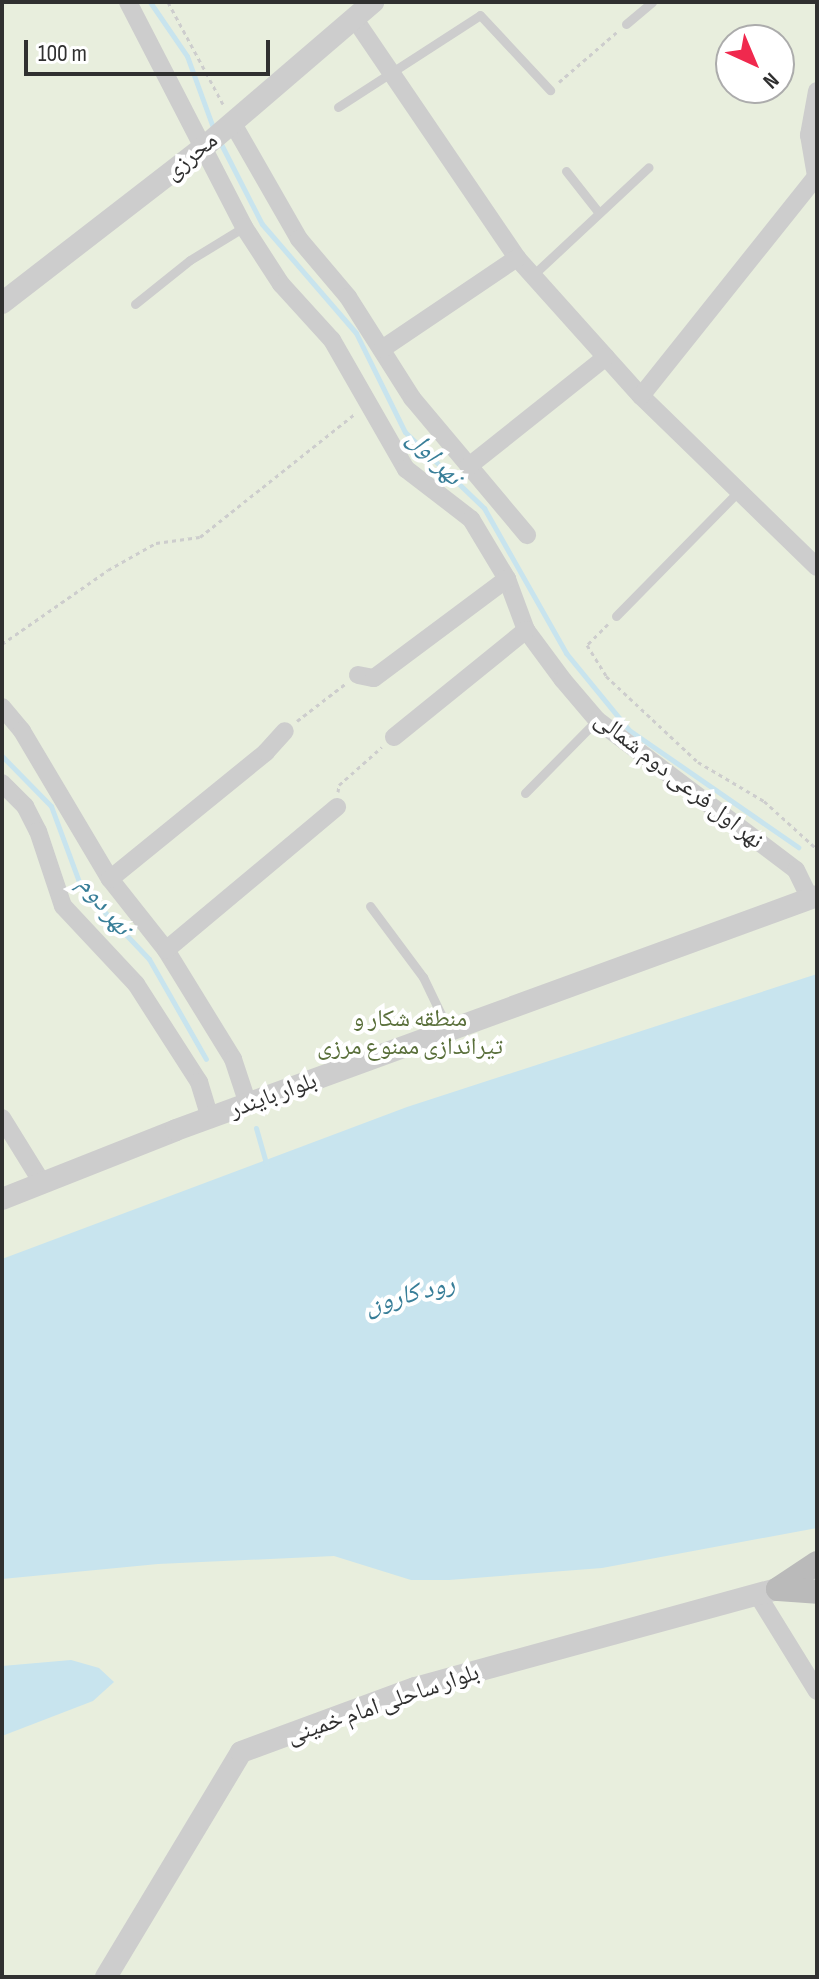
<!DOCTYPE html>
<html>
<head>
<meta charset="utf-8">
<style>
  body { margin:0 }
  #map { position:relative; width:819px; height:1979px; overflow:hidden; background:#fff; font-family:"Sofia Sans Condensed","Noto Naskh Arabic",sans-serif }
  div>[style] { position:absolute }
  .green>* { inset:0; background:#e8eedd }
  .water>* { inset:0; background:#c8e4ee }
  .stream>* { height:5px; margin:-2.5px; padding:0 2.5px; transform-origin:2.5px; border-radius:2.5px; background:#c8e4ee }
  .path>* { height:3px; margin-top:-1.5px; transform-origin:0; background:repeating-linear-gradient(90deg,#cdcdcd 0 4px,transparent 0 8px) }
  .service>* { height:9px; margin:-4.5px; padding:0 4.5px; transform-origin:4.5px; border-radius:4.5px; background:#cdcdcd }
  .minor>* { height:18px; margin:-9px; padding:0 9px; transform-origin:9px; border-radius:9px; background:#cdcdcd }
  .tertiary>* { height:22px; margin:-11px; padding:0 11px; transform-origin:11px; border-radius:11px; background:#cdcdcd }
  .secondary>* { height:24px; margin:-12px; padding:0 12px; transform-origin:12px; border-radius:12px; background:#bababa }
  span { translate:-50% -50%; white-space:nowrap; text-align:center; line-height:1.15; -webkit-text-stroke:8px #fff; paint-order:stroke }
  .street-label { font-size:24px; color:#303030 }
  .park-label { font-size:24px; color:#596f3a }
  .water-label { font-size:26px; color:#387e98; font-style:italic }
  .frame { position:absolute; inset:0; border:4px solid #303030; pointer-events:none }
  .north { position:absolute; left:715px; top:24px; width:80px; height:80px; box-sizing:border-box; background:#fff; border:2px solid #acacac; border-radius:50%; rotate:136deg; font-size:22px; font-weight:700; line-height:32px; text-align:center; color:#303030 }
  .north::after { content:''; display:block; margin:auto; width:28px; height:36px; background:#f0294e; clip-path:polygon(50% 0,100% 100%,50% 72%,0 100%) }
  .scale { position:absolute; left:24px; top:40px; width:246px; height:36px; box-sizing:border-box; border:4px solid #303030; border-top:0; padding-left:10px; font-size:24px; line-height:28px; white-space:nowrap; color:#303030; -webkit-text-stroke:6px #fff; paint-order:stroke }
</style>
</head>
<body>
<div id="map">
  <div class="green">
    <div style="clip-path:polygon(evenodd,2px 2px,817px 2px,817px 1977px,2px 1977px,2px 2px,731px 40px,779px 40px,779px 88px,731px 88px,731px 40px)"></div>
  </div>
  <div class="water">
    <div style="clip-path:polygon(817px 974px,817px 1528px,602px 1568px,449px 1580px,411px 1580px,334px 1556px,158px 1564px,2px 1579px,2px 1259px,407px 1107px)"></div>
    <div style="clip-path:polygon(71px 1660px,99px 1668px,114px 1682px,93px 1701px,2px 1736px,2px 1666px)"></div>
  </div>
  <div class="stream">
    <div style="left:150px;top:2px;width:65px;rotate:55.6deg"></div>
    <div style="left:187px;top:56px;width:79px;rotate:70deg"></div>
    <div style="left:220px;top:142px;width:92px;rotate:62.9deg"></div>
    <div style="left:262px;top:224px;width:144px;rotate:49.2deg"></div>
    <div style="left:356px;top:333px;width:110px;rotate:63.7deg"></div>
    <div style="left:405px;top:432px;width:110px;rotate:43.9deg"></div>
    <div style="left:484px;top:508px;width:167px;rotate:60.5deg"></div>
    <div style="left:566px;top:653px;width:99px;rotate:50.7deg"></div>
    <div style="left:629px;top:730px;width:206px;rotate:34.7deg"></div>
    <div style="left:2px;top:756px;width:70px;rotate:45.6deg"></div>
    <div style="left:51px;top:806px;width:86px;rotate:69.7deg"></div>
    <div style="left:81px;top:887px;width:99px;rotate:46.6deg"></div>
    <div style="left:149px;top:959px;width:115px;rotate:60.3deg"></div>
    <div style="left:256px;top:1128px;width:40px;rotate:74deg"></div>
  </div>
  <div class="path">
    <div style="left:168px;top:2px;width:116px;rotate:61.7deg"></div>
    <div style="left:559px;top:82px;width:77px;rotate:-40.8deg"></div>
    <div style="left:608px;top:624px;width:30px;rotate:135deg"></div>
    <div style="left:587px;top:645px;width:36px;rotate:58deg"></div>
    <div style="left:606px;top:676px;width:126px;rotate:43.1deg"></div>
    <div style="left:698px;top:762px;width:77px;rotate:30.6deg"></div>
    <div style="left:764px;top:801px;width:72px;rotate:42.2deg"></div>
    <div style="left:2px;top:644px;width:129px;rotate:-34.9deg"></div>
    <div style="left:108px;top:570px;width:55px;rotate:-29.4deg"></div>
    <div style="left:156px;top:543px;width:44px;rotate:-7.8deg"></div>
    <div style="left:200px;top:537px;width:199px;rotate:-38.5deg"></div>
    <div style="left:297px;top:721px;width:61px;rotate:-37.6deg"></div>
    <div style="left:338px;top:792px;width:7px;rotate:-82deg"></div>
    <div style="left:339px;top:785px;width:57px;rotate:-41.5deg"></div>
  </div>
  <div class="service">
    <div style="left:626px;top:24px;width:34px;rotate:-40deg"></div>
    <div style="left:338px;top:107px;width:169px;rotate:-32.9deg"></div>
    <div style="left:480px;top:15px;width:103px;rotate:47deg"></div>
    <div style="left:566px;top:171px;width:53px;rotate:51.8deg"></div>
    <div style="left:533px;top:275px;width:158px;rotate:-43deg"></div>
    <div style="left:135px;top:304px;width:70px;rotate:-38.7deg"></div>
    <div style="left:190px;top:260px;width:63px;rotate:-31.4deg"></div>
    <div style="left:616px;top:616px;width:174px;rotate:-45.5deg"></div>
    <div style="left:525px;top:793px;width:103px;rotate:-45.4deg"></div>
    <div style="left:370px;top:906px;width:89px;rotate:53.3deg"></div>
    <div style="left:423px;top:977px;width:60px;rotate:64.3deg"></div>
  </div>
  <div class="minor">
    <div style="left:128px;top:2px;width:253px;rotate:62.7deg"></div>
    <div style="left:244px;top:227px;width:68px;rotate:57deg"></div>
    <div style="left:281px;top:284px;width:76px;rotate:47.7deg"></div>
    <div style="left:332px;top:340px;width:149px;rotate:60.2deg"></div>
    <div style="left:406px;top:469px;width:82px;rotate:37.6deg"></div>
    <div style="left:471px;top:519px;width:70px;rotate:59deg"></div>
    <div style="left:507px;top:579px;width:54px;rotate:69.6deg"></div>
    <div style="left:526px;top:630px;width:62px;rotate:53.5deg"></div>
    <div style="left:563px;top:680px;width:52px;rotate:49.6deg"></div>
    <div style="left:597px;top:720px;width:249px;rotate:37deg"></div>
    <div style="left:796px;top:870px;width:32px;rotate:64deg"></div>
    <div style="left:354px;top:18px;width:290px;rotate:55.8deg"></div>
    <div style="left:517px;top:258px;width:186px;rotate:48.1deg"></div>
    <div style="left:641px;top:396px;width:245px;rotate:44.2deg"></div>
    <div style="left:817px;top:91px;width:45px;rotate:100.3deg"></div>
    <div style="left:809px;top:135px;width:48px;rotate:80.3deg"></div>
    <div style="left:232px;top:122px;width:135px;rotate:60.2deg"></div>
    <div style="left:299px;top:239px;width:76px;rotate:49.8deg"></div>
    <div style="left:348px;top:297px;width:120px;rotate:57.6deg"></div>
    <div style="left:412px;top:398px;width:179px;rotate:50deg"></div>
    <div style="left:382px;top:349px;width:163px;rotate:-34deg"></div>
    <div style="left:641px;top:396px;width:279px;rotate:-51.4deg"></div>
    <div style="left:469px;top:466px;width:175px;rotate:-38.5deg"></div>
    <div style="left:358px;top:675px;width:16px;rotate:11deg"></div>
    <div style="left:374px;top:678px;width:166px;rotate:-36.7deg"></div>
    <div style="left:2px;top:707px;width:31px;rotate:50deg"></div>
    <div style="left:22px;top:731px;width:172px;rotate:59.3deg"></div>
    <div style="left:110px;top:879px;width:90px;rotate:51.7deg"></div>
    <div style="left:166px;top:950px;width:128px;rotate:58.4deg"></div>
    <div style="left:233px;top:1059px;width:47px;rotate:71.6deg"></div>
    <div style="left:394px;top:737px;width:170px;rotate:-39deg"></div>
    <div style="left:2px;top:783px;width:33px;rotate:45deg"></div>
    <div style="left:25px;top:806px;width:28px;rotate:63deg"></div>
    <div style="left:38px;top:831px;width:79px;rotate:71.6deg"></div>
    <div style="left:63px;top:906px;width:107px;rotate:46.9deg"></div>
    <div style="left:136px;top:984px;width:117px;rotate:57.3deg"></div>
    <div style="left:199px;top:1082px;width:38px;rotate:73deg"></div>
    <div style="left:110px;top:879px;width:201px;rotate:-39.1deg"></div>
    <div style="left:266px;top:752px;width:28px;rotate:-48deg"></div>
    <div style="left:166px;top:950px;width:223px;rotate:-39.9deg"></div>
    <div style="left:2px;top:1118px;width:74px;rotate:58.2deg"></div>
    <div style="left:757px;top:1594px;width:114px;rotate:58.3deg"></div>
  </div>
  <div class="tertiary">
    <div style="left:2px;top:303px;width:255px;rotate:-37.7deg"></div>
    <div style="left:204px;top:147px;width:223px;rotate:-40.6deg"></div>
    <div style="left:2px;top:1199px;width:187px;rotate:-21.6deg"></div>
    <div style="left:176px;top:1130px;width:682px;rotate:-20.05deg"></div>
    <div style="left:106px;top:1977px;width:262px;rotate:-59deg"></div>
    <div style="left:241px;top:1752px;width:185px;rotate:-20.2deg"></div>
    <div style="left:415px;top:1688px;width:376px;rotate:-15.3deg"></div>
  </div>
  <div class="secondary">
    <div style="left:778px;top:1589px;width:47px;rotate:-33.7deg"></div>
    <div style="left:778px;top:1589px;width:39px;rotate:4deg"></div>
  </div>
  <div class="street-label">
    <span style="left:191px;top:156px;rotate:-39deg">محرزی</span>
    <span style="left:679px;top:780px;rotate:38deg">نهر اول فرعی دوم شمالی</span>
    <span style="left:273px;top:1095px;rotate:-20deg">بلوار بایندر</span>
    <span style="left:383px;top:1704px;rotate:-19deg">بلوار ساحلی امام خمینی</span>
  </div>
  <div class="park-label">
    <span style="left:410px;top:1033px">منطقه شکار و<br>تیراندازی ممنوع مرزی</span>
  </div>
  <div class="water-label">
    <span style="left:434px;top:458px;rotate:46deg">نهر اول</span>
    <span style="left:104px;top:906px;rotate:51deg">نهر دوم</span>
    <span style="left:410px;top:1295px;rotate:-15deg">رود کارون</span>
  </div>
  <div class="frame"></div>
  <div class="north">N</div>
  <div class="scale">100 m</div>
</div>
</body>
</html>
